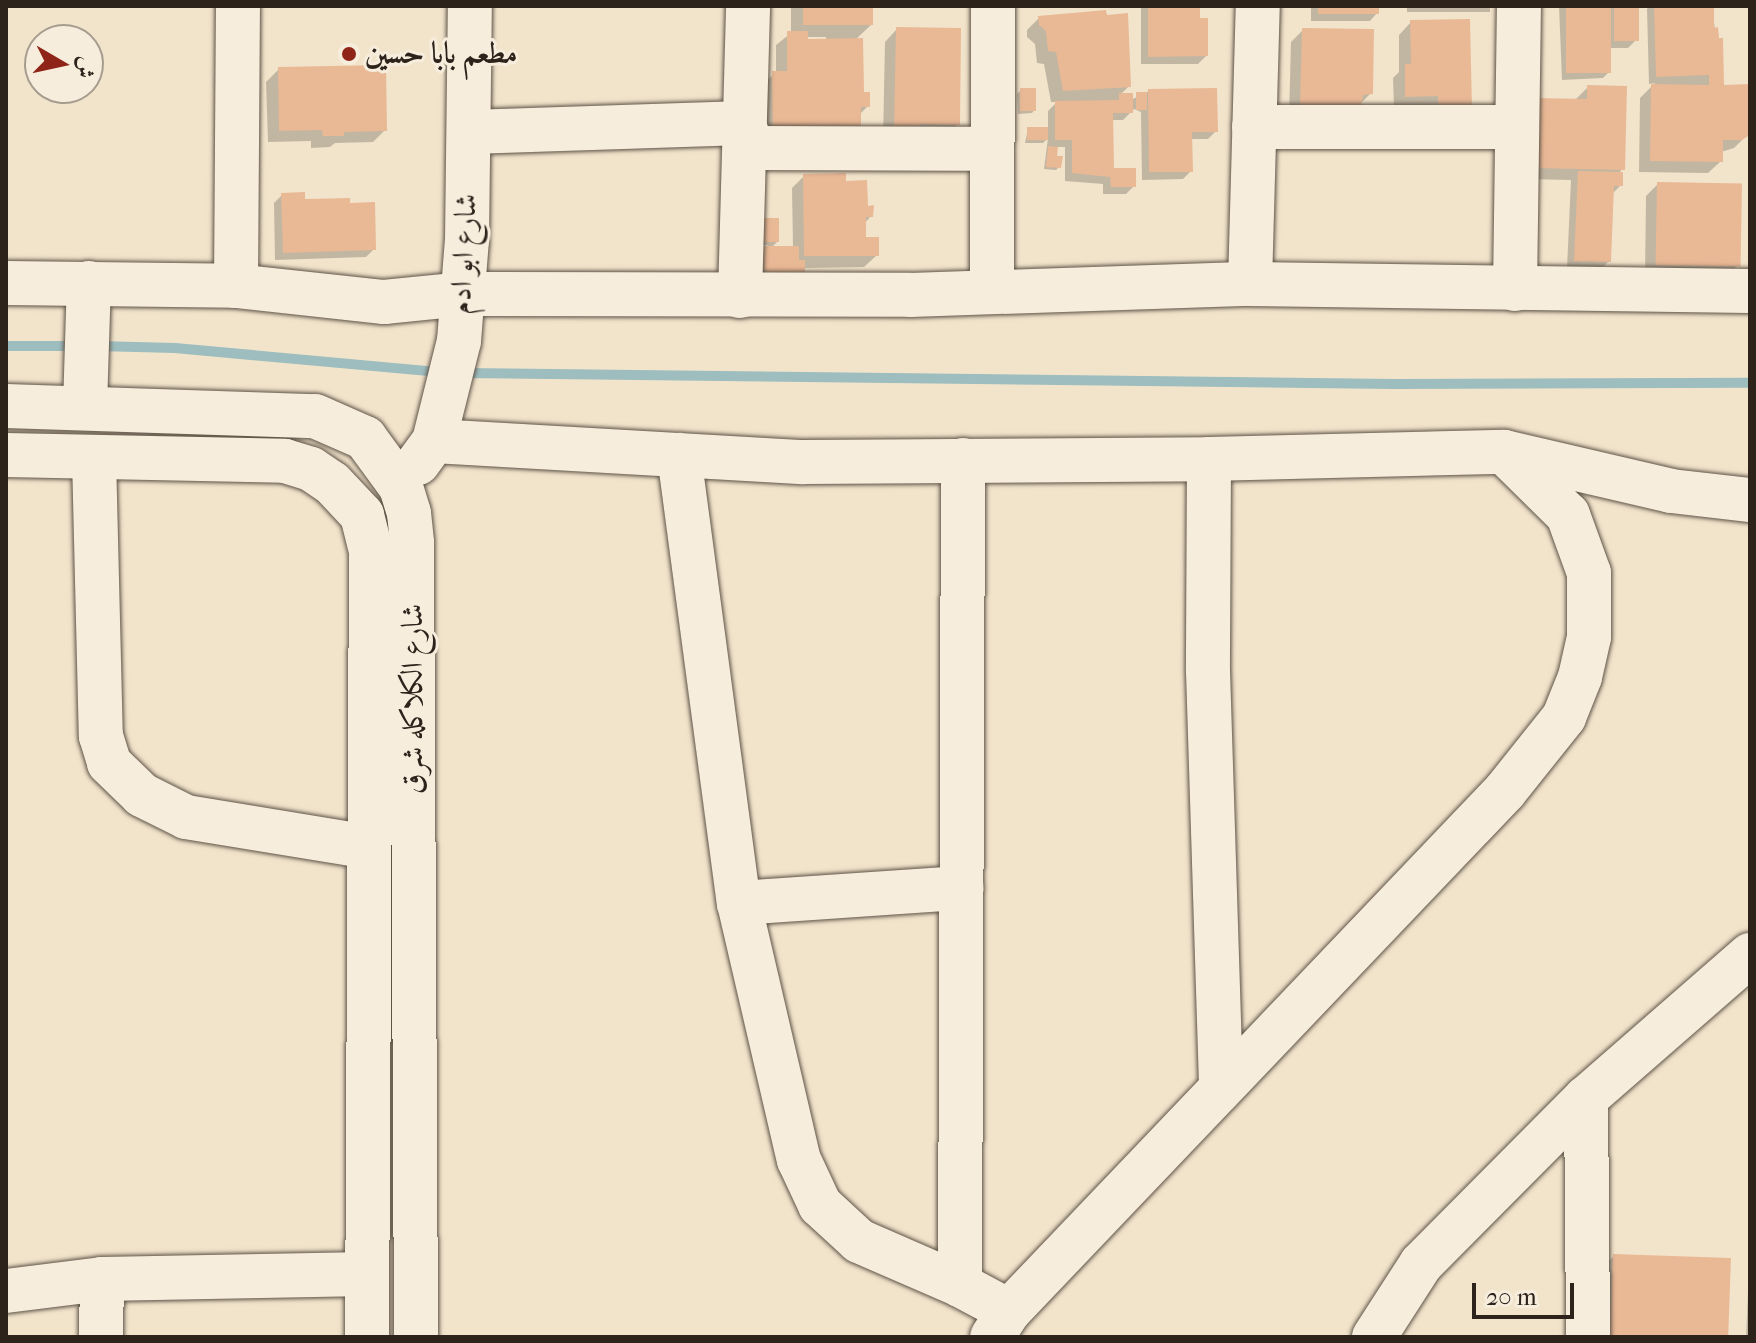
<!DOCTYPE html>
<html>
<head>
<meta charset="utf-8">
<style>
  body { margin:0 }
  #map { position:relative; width:1756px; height:1343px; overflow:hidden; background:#f2e4cb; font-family:"IM FELL French Canon",Amiri,serif }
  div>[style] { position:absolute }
  .shadow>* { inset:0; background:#0003; transform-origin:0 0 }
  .stream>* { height:10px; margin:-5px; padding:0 5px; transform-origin:5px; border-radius:5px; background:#9dbdbf }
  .building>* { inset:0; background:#e9b895; transform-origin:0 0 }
  .roads { filter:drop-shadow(0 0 2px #5e5347) drop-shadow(0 0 2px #5e5347) }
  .minor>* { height:44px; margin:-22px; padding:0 22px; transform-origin:22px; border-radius:22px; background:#f7eddd }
  .dots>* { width:22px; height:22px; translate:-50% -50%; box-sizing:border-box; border:4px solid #f7eddd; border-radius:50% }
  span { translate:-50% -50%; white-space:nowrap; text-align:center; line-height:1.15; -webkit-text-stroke:6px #f7eddd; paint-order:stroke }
  .poi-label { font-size:30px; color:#2d231b; font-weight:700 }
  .left { translate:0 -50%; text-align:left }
  .street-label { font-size:30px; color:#2d231b }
  .frame { position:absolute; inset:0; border:8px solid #2d231b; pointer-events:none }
  .north { position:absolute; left:24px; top:24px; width:80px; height:80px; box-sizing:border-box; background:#f7eddd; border:2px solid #a69c8f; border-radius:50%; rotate:99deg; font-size:22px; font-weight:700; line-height:32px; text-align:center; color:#2d231b }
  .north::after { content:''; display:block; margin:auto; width:28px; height:36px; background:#8f2418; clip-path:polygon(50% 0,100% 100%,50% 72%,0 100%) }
  .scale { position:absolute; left:1472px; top:1283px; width:102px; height:36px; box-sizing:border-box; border:4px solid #2d231b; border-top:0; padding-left:10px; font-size:24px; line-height:28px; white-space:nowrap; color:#2d231b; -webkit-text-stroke:6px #f7eddd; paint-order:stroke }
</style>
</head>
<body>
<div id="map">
  <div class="shadow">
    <div style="clip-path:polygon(evenodd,791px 6px,871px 6px,871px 25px,855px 40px,862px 94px,868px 106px,859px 115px,761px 151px,760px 85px,776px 73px,776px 45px,791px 33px,791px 6px,806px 37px,826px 37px,826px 41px,806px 41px,806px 37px)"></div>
    <div style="clip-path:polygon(1141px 6px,1198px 6px,1206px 56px,1198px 64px,1141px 64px)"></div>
    <div style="clip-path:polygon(1311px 6px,1377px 6px,1377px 13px,1370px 21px,1311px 21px)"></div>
    <div style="left:1407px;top:6px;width:83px;height:6px"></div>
    <div style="clip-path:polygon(1559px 6px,1637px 6px,1636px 40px,1628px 48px,1610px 48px,1611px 70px,1603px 78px,1562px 80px)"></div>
    <div style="clip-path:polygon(1650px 6px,1712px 6px,1722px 86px,1746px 136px,1734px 148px,1721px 152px,1721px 161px,1708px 173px,1639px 172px,1640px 98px,1655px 83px,1649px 84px,1647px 9px)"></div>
    <div style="clip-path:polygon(1039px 18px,1129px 86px,1120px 95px,1131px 100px,1149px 91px,1216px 131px,1208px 139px,1190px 139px,1191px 171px,1183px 179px,1142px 180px,1141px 112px,1134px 109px,1123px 120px,1111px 120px,1112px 170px,1134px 186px,1126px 194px,1103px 194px,1103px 184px,1065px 181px,1065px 147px,1056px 147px,1059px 167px,1056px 170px,1044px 169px,1048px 138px,1043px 143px,1025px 143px,1028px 129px,1048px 129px,1048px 111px,1057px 102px,1051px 102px,1044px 64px,1037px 63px,1035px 44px,1027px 37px,1027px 30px)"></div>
    <div style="clip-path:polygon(1411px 22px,1470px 109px,1394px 108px,1393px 78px,1399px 72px,1399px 35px)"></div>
    <div style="clip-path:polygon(897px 29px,958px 124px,946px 137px,883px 141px,885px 42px)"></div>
    <div style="clip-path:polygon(1303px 30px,1371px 93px,1346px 118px,1289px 118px,1291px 42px)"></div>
    <div style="clip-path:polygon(279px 69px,385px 130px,373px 142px,335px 143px,330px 147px,311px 148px,311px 141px,268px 142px,266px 82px)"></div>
    <div style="clip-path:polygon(1588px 87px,1623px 169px,1617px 174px,1621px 185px,1612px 194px,1609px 261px,1601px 269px,1567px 268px,1571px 180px,1522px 179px,1576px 99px)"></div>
    <div style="clip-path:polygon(1021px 90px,1035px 109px,1032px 113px,1018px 114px,1017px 94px)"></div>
    <div style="clip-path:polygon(804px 176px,844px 183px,871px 216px,864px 224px,864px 239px,877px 255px,864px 267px,803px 268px,762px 289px,762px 251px,768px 245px,760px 245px,760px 224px,778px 241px,771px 248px,793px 248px,792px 188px)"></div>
    <div style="clip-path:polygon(1658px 184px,1738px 265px,1726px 277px,1645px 277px,1646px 196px)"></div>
    <div style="clip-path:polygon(282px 195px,303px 201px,374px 249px,366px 257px,275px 260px,274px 203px)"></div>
    <div style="clip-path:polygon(1614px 1256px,1725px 1337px,1598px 1337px,1601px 1268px)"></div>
    <div style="clip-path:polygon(1750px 1290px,1750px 1337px,1746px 1337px,1748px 1292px)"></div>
  </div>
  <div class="stream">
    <div style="left:6px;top:346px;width:71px"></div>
    <div style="left:97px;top:346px;width:78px;rotate:1.5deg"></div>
    <div style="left:175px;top:348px;width:266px;rotate:5.2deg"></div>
    <div style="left:460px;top:373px;width:935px;rotate:0.67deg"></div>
    <div style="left:1395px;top:384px;width:355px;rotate:-0.2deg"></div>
  </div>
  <div class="building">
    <div style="left:803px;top:6px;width:70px;height:19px"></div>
    <div style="clip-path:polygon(1148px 6px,1200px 6px,1200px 18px,1208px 18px,1208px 56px,1148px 57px)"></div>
    <div style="left:1318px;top:6px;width:61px;height:8px"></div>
    <div style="left:1566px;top:6px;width:45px;height:67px"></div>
    <div style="left:1614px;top:6px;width:25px;height:35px"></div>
    <div style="clip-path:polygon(1654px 6px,1714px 6px,1714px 28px,1718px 27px,1719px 38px,1723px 38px,1724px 85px,1750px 84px,1748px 136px,1742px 140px,1723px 140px,1723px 162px,1650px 161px,1651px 84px,1709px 85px,1709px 75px,1656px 77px)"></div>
    <div style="clip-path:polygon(1106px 10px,1107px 15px,1128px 13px,1131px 87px,1063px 91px,1056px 52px,1048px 51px,1046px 31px,1039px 25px,1038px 16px)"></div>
    <div style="clip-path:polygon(1470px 19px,1472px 110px,1438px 110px,1438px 96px,1405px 97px,1405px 64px,1411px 64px,1410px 20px)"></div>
    <div style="clip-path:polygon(896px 27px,961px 28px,960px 125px,920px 124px,918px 130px,894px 130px)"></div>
    <div style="clip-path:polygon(1302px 28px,1374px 29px,1373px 94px,1363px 95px,1361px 107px,1300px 106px)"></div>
    <div style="clip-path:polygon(787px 31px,808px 31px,808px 39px,863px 38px,864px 92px,870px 92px,870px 107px,861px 107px,861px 139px,773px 139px,772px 71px,787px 71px)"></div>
    <div style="clip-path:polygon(386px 65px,387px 131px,344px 132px,344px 136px,323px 136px,322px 130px,279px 131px,278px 67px)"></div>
    <div style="clip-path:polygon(1587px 85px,1627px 86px,1625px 170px,1534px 168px,1535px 98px,1587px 99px)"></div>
    <div style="left:1020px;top:88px;width:16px;height:23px"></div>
    <div style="clip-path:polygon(1217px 88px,1218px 132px,1192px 132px,1193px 172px,1149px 172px,1148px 89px)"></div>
    <div style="left:1136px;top:92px;width:11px;height:18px"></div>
    <div style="clip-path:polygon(1119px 93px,1133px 93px,1133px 113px,1113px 113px,1114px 168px,1136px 168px,1136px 187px,1111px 187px,1110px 177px,1072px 173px,1072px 140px,1055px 140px,1055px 101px,1119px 100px)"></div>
    <div style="left:1027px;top:127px;width:21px;height:13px"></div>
    <div style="clip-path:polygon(1048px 146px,1058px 147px,1057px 156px,1063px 156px,1061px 168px,1046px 167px)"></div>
    <div style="clip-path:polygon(1578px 171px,1623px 172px,1623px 186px,1614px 186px,1611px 262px,1574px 261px)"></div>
    <div style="clip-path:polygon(846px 173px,846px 181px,867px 180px,868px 206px,874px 205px,873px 217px,866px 217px,866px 237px,879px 237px,879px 256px,804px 256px,803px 174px)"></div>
    <div style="left:1657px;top:182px;width:85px;height:83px;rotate:1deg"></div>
    <div style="clip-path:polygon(305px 192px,305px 199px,350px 198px,350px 203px,375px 202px,376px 250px,283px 253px,281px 193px)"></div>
    <div style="left:762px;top:218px;width:17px;height:24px"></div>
    <div style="clip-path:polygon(764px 246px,799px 246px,799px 260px,805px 260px,805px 274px,764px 274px)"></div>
    <div style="left:1613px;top:1254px;width:118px;height:83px;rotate:2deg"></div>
  </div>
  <div class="roads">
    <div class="minor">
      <div style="left:1254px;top:127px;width:263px"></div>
      <div style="left:470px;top:132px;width:274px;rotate:-1.9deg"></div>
      <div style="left:744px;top:123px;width:26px;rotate:74deg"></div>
      <div style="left:751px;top:148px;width:240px;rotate:0.2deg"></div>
      <div style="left:6px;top:283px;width:230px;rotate:0.7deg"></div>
      <div style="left:236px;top:286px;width:149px;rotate:6.2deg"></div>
      <div style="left:384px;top:302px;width:79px;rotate:-5.8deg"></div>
      <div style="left:463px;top:294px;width:447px;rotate:0.1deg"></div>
      <div style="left:910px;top:295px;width:340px;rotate:-1.9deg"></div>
      <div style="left:1250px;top:284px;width:500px;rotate:0.8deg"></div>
      <div style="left:1250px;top:284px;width:278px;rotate:-88.4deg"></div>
      <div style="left:236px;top:286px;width:280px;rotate:-89.6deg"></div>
      <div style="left:1515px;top:289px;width:283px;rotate:-89.2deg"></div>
      <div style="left:992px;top:290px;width:284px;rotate:-89.8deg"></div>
      <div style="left:740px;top:296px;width:290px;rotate:-88.4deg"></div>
      <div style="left:6px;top:406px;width:309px;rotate:1.9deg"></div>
      <div style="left:315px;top:416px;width:55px;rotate:23.7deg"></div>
      <div style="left:365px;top:438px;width:61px;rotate:53.7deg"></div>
      <div style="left:401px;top:487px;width:27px;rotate:73deg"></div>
      <div style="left:409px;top:513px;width:30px;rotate:84deg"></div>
      <div style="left:412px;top:543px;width:794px;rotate:89.71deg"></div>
      <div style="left:85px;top:407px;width:124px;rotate:-88.2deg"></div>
      <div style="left:434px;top:441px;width:370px;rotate:3.3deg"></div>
      <div style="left:803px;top:462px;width:406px;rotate:-0.4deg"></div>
      <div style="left:1209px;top:459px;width:295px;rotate:-1.4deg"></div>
      <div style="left:1504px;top:452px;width:171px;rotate:13.1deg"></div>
      <div style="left:1671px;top:491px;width:80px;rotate:6.5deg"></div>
      <div style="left:6px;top:455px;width:279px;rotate:1.2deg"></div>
      <div style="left:285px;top:461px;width:27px;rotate:17deg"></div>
      <div style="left:311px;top:469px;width:25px;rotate:34deg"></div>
      <div style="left:332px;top:483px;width:44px;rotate:46.8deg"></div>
      <div style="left:362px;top:515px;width:38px;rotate:76deg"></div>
      <div style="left:371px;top:552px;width:785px;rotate:90.29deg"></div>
      <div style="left:679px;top:455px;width:452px;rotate:82.4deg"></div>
      <div style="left:739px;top:903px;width:264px;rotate:76.9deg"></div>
      <div style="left:799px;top:1160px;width:50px;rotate:65deg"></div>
      <div style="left:820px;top:1205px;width:53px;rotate:42.7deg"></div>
      <div style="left:859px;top:1241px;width:110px;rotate:23.5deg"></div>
      <div style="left:960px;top:1285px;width:55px;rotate:28deg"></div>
      <div style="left:94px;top:457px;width:279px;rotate:88.6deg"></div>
      <div style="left:101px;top:736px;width:28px;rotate:73deg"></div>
      <div style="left:109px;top:763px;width:46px;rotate:44.1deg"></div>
      <div style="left:142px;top:795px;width:49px;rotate:26.6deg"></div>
      <div style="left:186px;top:817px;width:185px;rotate:9.3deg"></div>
      <div style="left:1209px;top:459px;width:212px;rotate:90.3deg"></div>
      <div style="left:1208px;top:671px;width:417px;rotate:88.2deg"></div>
      <div style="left:418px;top:463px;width:27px;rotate:-54deg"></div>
      <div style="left:434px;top:441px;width:103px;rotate:-76deg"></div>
      <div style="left:459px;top:341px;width:101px;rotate:-85.5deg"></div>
      <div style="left:467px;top:240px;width:234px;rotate:-89.3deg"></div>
      <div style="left:739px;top:903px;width:223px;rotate:-3.9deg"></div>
      <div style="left:1586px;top:1098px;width:239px;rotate:89.5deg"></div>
      <div style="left:960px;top:1285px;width:825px;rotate:-89.79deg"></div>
      <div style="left:6px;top:1291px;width:97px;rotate:-7.1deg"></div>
      <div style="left:102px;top:1279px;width:265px;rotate:-1.1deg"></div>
      <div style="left:101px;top:1337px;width:58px;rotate:-89deg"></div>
      <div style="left:992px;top:1337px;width:31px;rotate:-57deg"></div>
      <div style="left:1009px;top:1311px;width:719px;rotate:-46.35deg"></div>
      <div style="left:1505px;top:791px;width:95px;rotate:-51.4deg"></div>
      <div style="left:1564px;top:717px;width:43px;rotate:-68.2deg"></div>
      <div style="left:1580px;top:677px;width:41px;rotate:-77.3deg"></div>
      <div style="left:1589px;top:637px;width:64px;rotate:-90deg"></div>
      <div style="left:1589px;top:573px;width:62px;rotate:-109.9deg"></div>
      <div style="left:1568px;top:515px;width:90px;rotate:-135.5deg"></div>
      <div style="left:1374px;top:1337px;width:87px;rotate:-57.2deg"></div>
      <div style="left:1421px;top:1264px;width:234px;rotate:-45.2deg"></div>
      <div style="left:1586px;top:1098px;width:218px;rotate:-41.1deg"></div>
    </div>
  </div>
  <div class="dots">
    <div style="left:349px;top:54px;background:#8f2418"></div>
  </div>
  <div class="poi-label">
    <span class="left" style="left:365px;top:54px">مطعم بابا حسين</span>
  </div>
  <div class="street-label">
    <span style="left:464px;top:254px;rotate:-87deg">شارع ابو ادم</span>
    <span style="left:413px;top:699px;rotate:-90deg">شارع الكلاكله شرق</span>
  </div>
  <div class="frame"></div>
  <div class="north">ش</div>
  <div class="scale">20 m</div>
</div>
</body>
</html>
